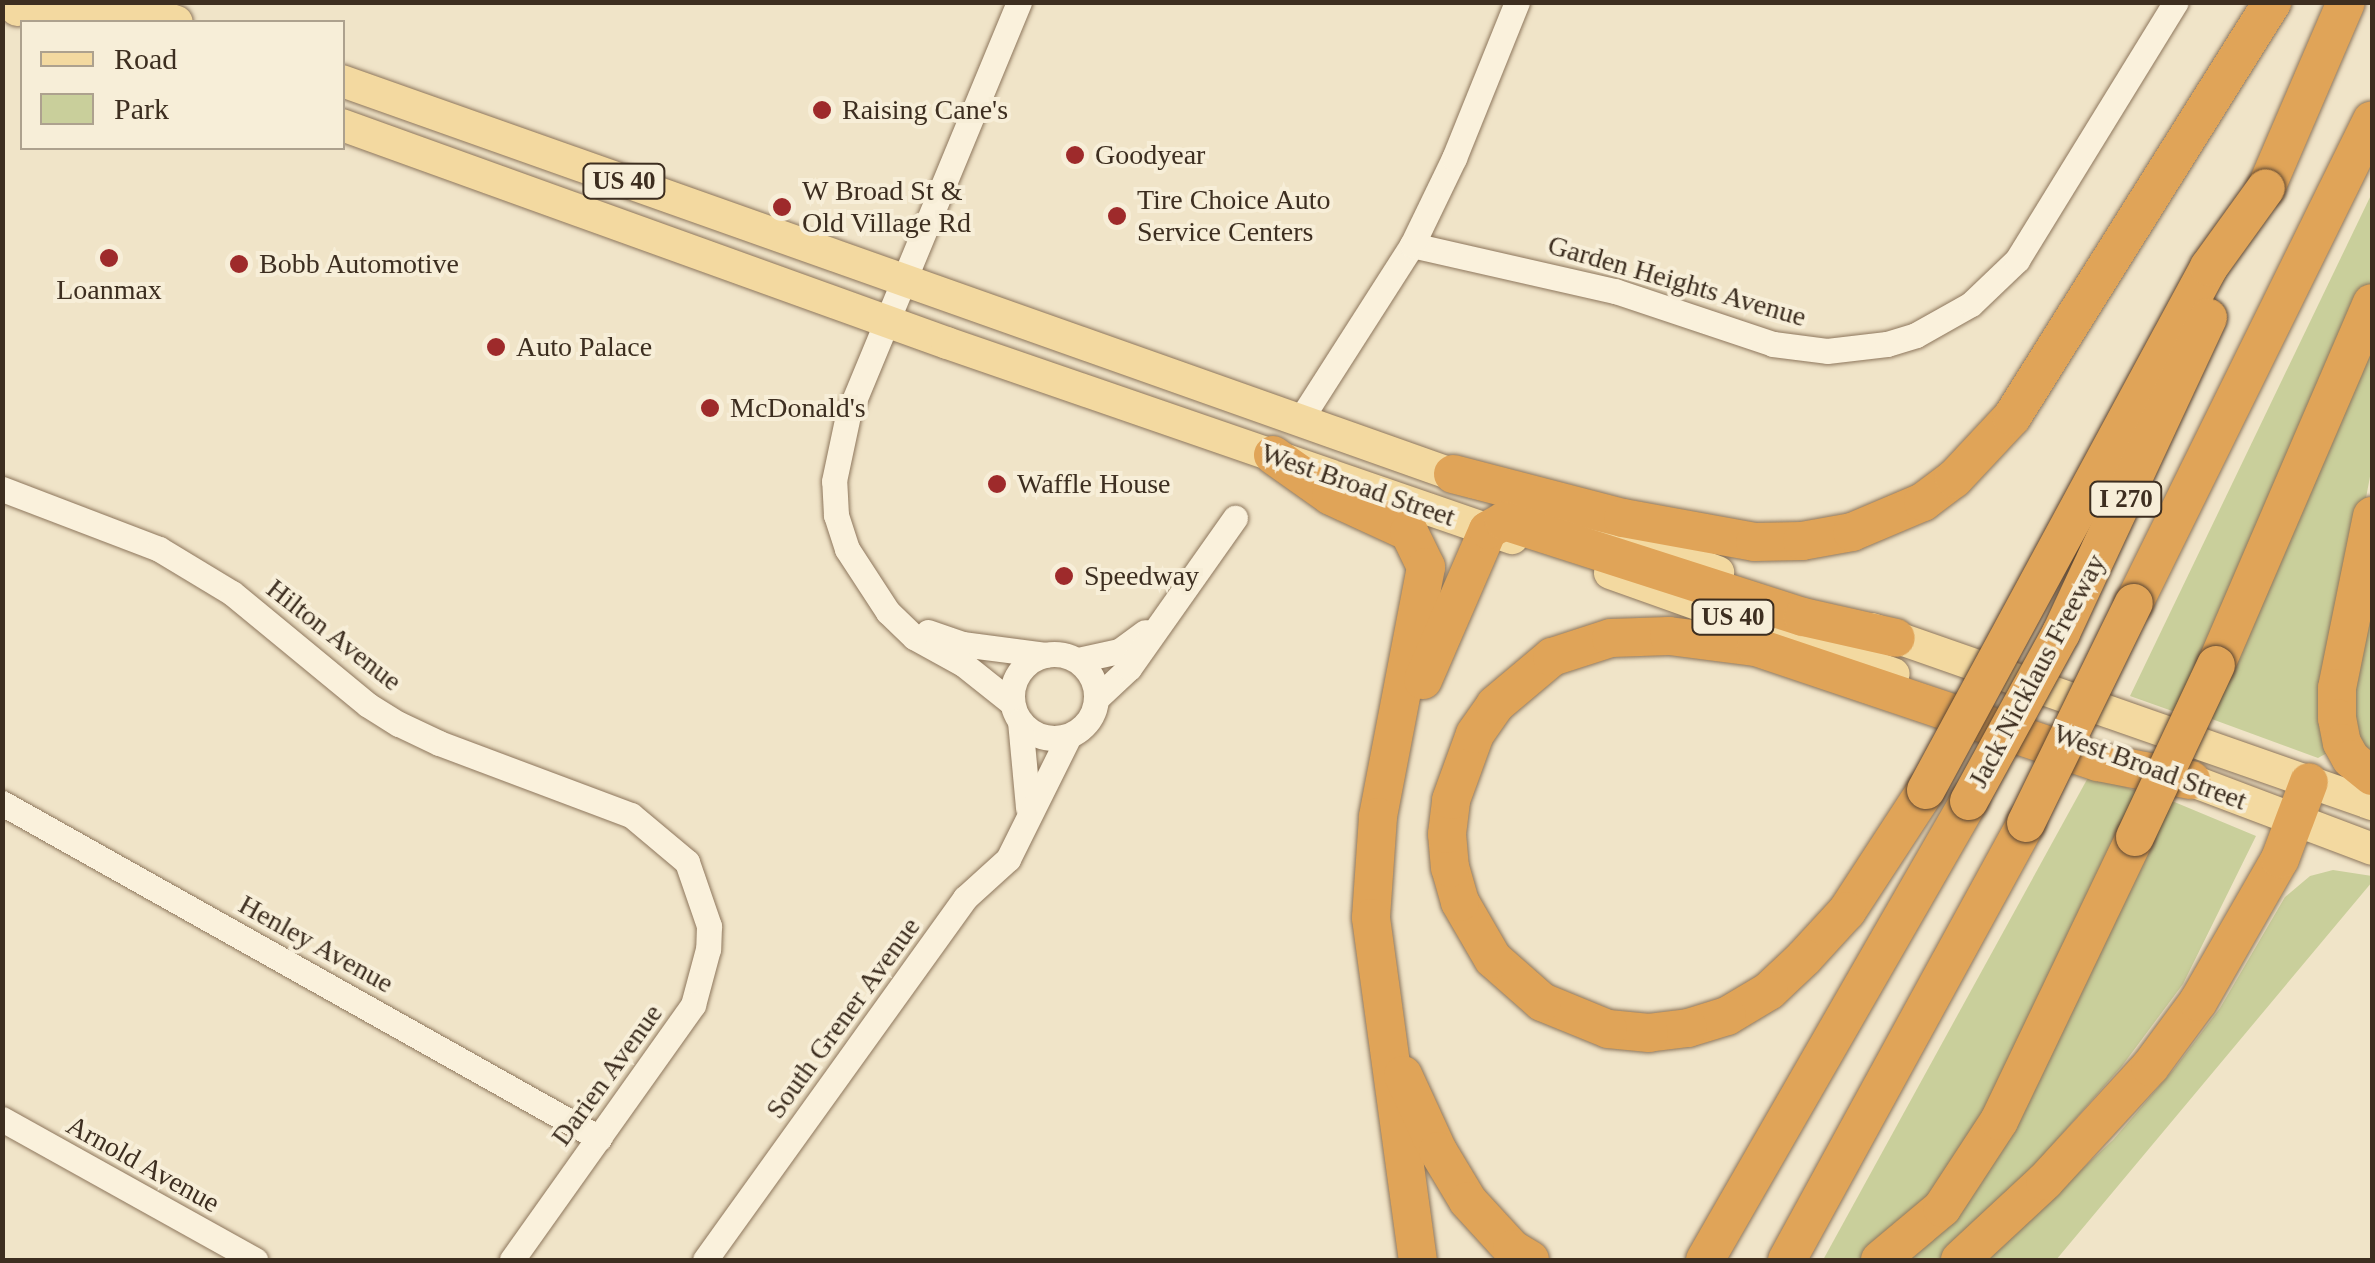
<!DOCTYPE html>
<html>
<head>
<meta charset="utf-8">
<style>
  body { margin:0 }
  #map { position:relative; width:2375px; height:1263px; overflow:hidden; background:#f0e4c8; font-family:"Times New Roman",serif }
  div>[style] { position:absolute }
  .green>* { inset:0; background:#c9cf9b }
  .roads { filter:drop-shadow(0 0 2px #8d765c) drop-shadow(0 0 2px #8d765c) }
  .minor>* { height:25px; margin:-12.5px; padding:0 12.5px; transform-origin:12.5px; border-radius:12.5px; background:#faf1dc }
  .minor>.ring { margin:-12.5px; padding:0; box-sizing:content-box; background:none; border:25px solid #faf1dc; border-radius:50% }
  .major>* { height:32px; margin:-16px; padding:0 16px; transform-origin:16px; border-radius:16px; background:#f3d9a0 }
  .highway>* { height:38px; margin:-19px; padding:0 19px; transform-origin:19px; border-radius:19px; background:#e0a458 }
  .bridges { filter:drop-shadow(0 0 2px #5b4430) drop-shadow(0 0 2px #5b4430) }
  .highway-bridge>* { height:38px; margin:-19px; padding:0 19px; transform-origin:19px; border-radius:19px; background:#e0a458 }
  .dots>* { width:28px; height:28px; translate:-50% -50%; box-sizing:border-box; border:5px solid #f7eed8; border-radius:50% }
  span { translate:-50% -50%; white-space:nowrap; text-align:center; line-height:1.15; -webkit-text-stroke:8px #f7eed8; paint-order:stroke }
  .shield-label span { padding:2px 8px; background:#f7eed8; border:2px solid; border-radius:8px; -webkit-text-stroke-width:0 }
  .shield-label { font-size:25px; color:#3d2e20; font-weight:700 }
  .poi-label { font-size:28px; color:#3d2e20 }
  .left { translate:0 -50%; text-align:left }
  .street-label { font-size:28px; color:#3d2e20 }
  .frame { position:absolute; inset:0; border:5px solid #3d2e20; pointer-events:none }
  .legend { position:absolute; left:20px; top:20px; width:325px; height:130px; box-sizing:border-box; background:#f7eed8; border:2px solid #ada18e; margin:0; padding:12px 18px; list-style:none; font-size:30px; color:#3d2e20 }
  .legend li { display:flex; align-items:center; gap:20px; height:50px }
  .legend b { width:50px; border:2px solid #ada18e }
</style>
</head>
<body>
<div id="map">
  <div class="green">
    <div style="clip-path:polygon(2372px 193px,2372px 283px,2175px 712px,2130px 696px)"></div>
    <div style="clip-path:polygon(2372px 344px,2372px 466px,2325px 716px,2327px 753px,2318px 758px,2209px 718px)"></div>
    <div style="clip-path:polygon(2372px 591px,2372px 753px,2358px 737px,2351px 693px)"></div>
    <div style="clip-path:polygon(2090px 774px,2139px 792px,1989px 1118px,1948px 1180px,1864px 1260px,1823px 1260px)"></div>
    <div style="clip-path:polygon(2172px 801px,2256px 836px,2183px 984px,2122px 1066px,2017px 1185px,1938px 1260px,1907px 1260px,1953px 1219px,1982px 1182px)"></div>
    <div style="clip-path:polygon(2333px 870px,2372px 876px,2372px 882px,2056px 1260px,1985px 1260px,2113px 1140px,2174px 1069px,2220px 1008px,2285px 897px,2310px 876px)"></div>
  </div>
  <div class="roads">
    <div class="minor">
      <div style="left:1412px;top:245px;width:208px;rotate:12.8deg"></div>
      <div style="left:1615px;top:291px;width:167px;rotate:18.5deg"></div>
      <div style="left:1773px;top:344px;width:54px;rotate:7.4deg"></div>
      <div style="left:1827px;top:351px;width:60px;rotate:-6.7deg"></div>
      <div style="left:1887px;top:344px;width:30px;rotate:-17deg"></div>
      <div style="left:1916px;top:335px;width:63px;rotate:-29.4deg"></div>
      <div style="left:1971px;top:304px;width:64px;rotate:-43.7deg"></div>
      <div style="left:2017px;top:260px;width:303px;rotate:-58.4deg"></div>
      <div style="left:1300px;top:420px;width:208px;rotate:-57.4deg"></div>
      <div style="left:1412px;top:245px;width:97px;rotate:-64.2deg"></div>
      <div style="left:1454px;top:158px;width:168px;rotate:-68deg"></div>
      <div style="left:2px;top:489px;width:168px;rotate:20.9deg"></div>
      <div style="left:159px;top:549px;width:85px;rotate:31.1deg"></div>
      <div style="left:232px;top:593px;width:176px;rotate:39.5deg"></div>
      <div style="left:368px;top:705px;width:36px;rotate:32deg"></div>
      <div style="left:399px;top:724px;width:44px;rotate:25.4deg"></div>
      <div style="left:439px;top:743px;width:205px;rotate:20.6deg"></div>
      <div style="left:631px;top:815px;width:73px;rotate:40deg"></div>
      <div style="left:687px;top:862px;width:68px;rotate:71deg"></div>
      <div style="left:709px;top:926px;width:23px;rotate:92deg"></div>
      <div style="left:708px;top:949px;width:58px;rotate:105deg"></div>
      <div style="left:693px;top:1005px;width:313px;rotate:125.4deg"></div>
      <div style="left:928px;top:632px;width:36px;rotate:19deg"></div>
      <div style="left:962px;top:644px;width:84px;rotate:7.5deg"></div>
      <div class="ring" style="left:1012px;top:654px;width:59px;height:59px"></div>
      <div style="left:1078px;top:660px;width:42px;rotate:-12.4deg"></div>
      <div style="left:1119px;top:651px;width:32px;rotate:-36deg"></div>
      <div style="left:1097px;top:698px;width:44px;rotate:-43.2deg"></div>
      <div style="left:1129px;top:668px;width:184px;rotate:-54.8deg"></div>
      <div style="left:1012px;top:703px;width:63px;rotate:-141.5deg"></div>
      <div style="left:963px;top:664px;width:56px;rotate:-151.1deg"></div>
      <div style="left:914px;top:637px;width:36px;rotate:-136deg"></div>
      <div style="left:888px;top:612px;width:75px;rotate:-123.1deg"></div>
      <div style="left:847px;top:549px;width:36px;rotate:-108deg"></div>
      <div style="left:836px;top:515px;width:34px;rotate:-93deg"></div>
      <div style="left:834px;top:481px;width:67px;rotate:-78deg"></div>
      <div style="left:848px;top:415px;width:447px;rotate:-67.5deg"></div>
      <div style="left:1020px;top:721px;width:87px;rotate:84.7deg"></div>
      <div style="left:2px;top:803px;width:685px;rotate:29.3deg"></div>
      <div style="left:2px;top:1119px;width:290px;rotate:29.1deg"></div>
      <div style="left:705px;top:1260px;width:446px;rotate:-54.3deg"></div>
      <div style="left:965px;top:898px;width:58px;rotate:-42.2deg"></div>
      <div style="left:1008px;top:859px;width:137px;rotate:-63.6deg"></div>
    </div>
    <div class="major">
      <div style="left:120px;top:2px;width:60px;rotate:19.3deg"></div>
      <div style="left:17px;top:10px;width:22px;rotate:-10deg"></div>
      <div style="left:39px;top:6px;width:76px;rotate:12.2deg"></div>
      <div style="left:342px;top:81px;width:1201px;rotate:19.51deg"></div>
      <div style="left:342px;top:125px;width:643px;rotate:19.82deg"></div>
      <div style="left:947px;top:343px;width:598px;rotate:19.04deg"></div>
      <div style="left:1586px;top:523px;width:141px;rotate:20.4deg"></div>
      <div style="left:1610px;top:573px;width:301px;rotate:19.6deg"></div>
      <div style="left:1872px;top:629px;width:530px;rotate:19.29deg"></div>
      <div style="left:2166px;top:771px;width:220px;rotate:20.7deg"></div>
    </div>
    <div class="highway">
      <div style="left:2266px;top:188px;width:202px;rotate:-66.7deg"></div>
      <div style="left:1273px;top:455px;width:71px;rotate:35.3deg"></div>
      <div style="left:1331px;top:496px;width:86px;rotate:24.8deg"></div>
      <div style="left:1409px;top:532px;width:39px;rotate:64deg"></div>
      <div style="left:1426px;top:567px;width:255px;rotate:100.9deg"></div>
      <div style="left:1378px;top:817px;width:101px;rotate:94deg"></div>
      <div style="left:1371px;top:918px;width:345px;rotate:82.2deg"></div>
      <div style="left:1453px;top:474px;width:176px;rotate:14.5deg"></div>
      <div style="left:1623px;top:518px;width:134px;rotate:10.3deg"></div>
      <div style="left:1755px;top:542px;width:47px;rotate:-1.2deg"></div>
      <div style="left:1802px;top:541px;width:51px;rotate:-10.2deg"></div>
      <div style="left:1852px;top:532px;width:77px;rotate:-22.9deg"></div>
      <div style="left:1923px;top:502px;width:39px;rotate:-37deg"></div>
      <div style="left:1954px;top:479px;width:85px;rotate:-46.9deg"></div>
      <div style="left:2012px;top:417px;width:490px;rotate:-57.9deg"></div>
      <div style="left:2372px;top:516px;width:176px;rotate:101.5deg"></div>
      <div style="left:2337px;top:688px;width:30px;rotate:90deg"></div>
      <div style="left:2337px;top:718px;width:25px;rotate:79deg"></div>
      <div style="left:2342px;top:743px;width:18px;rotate:61deg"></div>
      <div style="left:2351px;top:759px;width:27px;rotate:39deg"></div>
      <div style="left:2134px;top:603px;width:538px;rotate:-63.77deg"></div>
      <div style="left:2216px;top:665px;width:394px;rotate:-66.7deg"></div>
      <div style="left:1423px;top:680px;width:163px;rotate:-66.6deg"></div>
      <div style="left:1488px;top:530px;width:18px;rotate:-29deg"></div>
      <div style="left:1504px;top:521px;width:314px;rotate:17.8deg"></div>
      <div style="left:1803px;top:617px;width:95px;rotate:12.7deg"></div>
      <div style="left:1926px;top:790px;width:145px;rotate:123.1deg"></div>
      <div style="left:1847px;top:911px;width:64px;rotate:132.5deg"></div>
      <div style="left:1804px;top:958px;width:48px;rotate:136.7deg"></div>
      <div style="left:1769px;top:991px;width:49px;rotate:149.2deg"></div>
      <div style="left:1727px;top:1016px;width:41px;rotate:162.9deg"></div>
      <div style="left:1688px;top:1028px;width:39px;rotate:173deg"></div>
      <div style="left:1649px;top:1033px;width:41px;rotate:-174.4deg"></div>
      <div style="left:1608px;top:1029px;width:71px;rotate:-157.8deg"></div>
      <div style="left:1542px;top:1002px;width:65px;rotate:-138.7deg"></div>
      <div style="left:1493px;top:959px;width:66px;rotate:-120.1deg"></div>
      <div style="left:1460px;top:902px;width:35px;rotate:-106deg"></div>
      <div style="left:1450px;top:868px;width:34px;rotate:-95deg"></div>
      <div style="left:1447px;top:834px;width:34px;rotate:-83deg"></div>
      <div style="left:1451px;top:800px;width:70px;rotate:-70deg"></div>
      <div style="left:1475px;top:734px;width:35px;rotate:-55deg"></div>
      <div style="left:1495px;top:705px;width:75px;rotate:-40.1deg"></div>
      <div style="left:1552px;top:657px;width:62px;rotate:-17.9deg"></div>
      <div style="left:1611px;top:638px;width:58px;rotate:-2deg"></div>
      <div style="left:1669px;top:636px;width:88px;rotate:7.2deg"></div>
      <div style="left:1756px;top:647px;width:361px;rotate:18.6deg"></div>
      <div style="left:2098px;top:762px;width:95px;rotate:11deg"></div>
      <div style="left:1403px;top:1075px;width:84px;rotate:65.3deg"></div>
      <div style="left:1438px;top:1151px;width:58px;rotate:59deg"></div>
      <div style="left:1468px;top:1201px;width:65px;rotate:47.5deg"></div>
      <div style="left:1512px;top:1249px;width:21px;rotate:31deg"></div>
      <div style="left:1705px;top:1260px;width:530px;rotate:-60.09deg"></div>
      <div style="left:1787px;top:1260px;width:498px;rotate:-61.3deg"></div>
      <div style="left:1880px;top:1260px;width:81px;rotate:-40deg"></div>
      <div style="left:1942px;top:1208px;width:104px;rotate:-56.8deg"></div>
      <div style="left:1999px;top:1121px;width:315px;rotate:-64.4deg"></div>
      <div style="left:1960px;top:1260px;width:116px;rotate:-42.9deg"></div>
      <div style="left:2045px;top:1181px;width:155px;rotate:-47.4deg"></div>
      <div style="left:2150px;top:1067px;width:81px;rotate:-53.6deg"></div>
      <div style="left:2198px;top:1002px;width:165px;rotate:-60.2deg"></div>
      <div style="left:2280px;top:859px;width:82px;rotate:-69.4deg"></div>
    </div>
  </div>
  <div class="bridges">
    <div class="highway-bridge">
      <div style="left:1926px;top:790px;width:595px;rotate:-61.58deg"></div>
      <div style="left:2209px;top:267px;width:97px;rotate:-54.2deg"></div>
      <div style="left:1969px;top:801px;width:192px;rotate:-61.3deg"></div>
      <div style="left:2061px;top:633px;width:348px;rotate:-65deg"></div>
      <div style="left:2026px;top:823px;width:245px;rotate:-63.9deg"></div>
      <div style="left:2135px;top:837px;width:190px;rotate:-64.8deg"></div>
    </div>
  </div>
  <div class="dots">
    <div style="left:822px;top:110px;background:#9e2a2b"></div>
    <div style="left:1075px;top:155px;background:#9e2a2b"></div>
    <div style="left:782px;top:207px;background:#9e2a2b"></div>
    <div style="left:1117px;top:216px;background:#9e2a2b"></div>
    <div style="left:109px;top:258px;background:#9e2a2b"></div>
    <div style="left:239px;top:264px;background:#9e2a2b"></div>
    <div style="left:496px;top:347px;background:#9e2a2b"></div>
    <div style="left:710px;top:408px;background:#9e2a2b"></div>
    <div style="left:997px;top:484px;background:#9e2a2b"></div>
    <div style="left:1064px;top:576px;background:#9e2a2b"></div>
  </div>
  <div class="shield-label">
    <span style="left:624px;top:181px">US 40</span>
    <span style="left:2126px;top:499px">I 270</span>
    <span style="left:1733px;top:617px">US 40</span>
  </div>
  <div class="poi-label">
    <span class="left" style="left:842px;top:110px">Raising Cane's</span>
    <span class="left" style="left:1095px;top:155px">Goodyear</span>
    <span class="left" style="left:802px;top:207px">W Broad St &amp;<br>Old Village Rd</span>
    <span class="left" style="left:1137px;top:216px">Tire Choice Auto<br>Service Centers</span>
    <span class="left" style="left:259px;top:264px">Bobb Automotive</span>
    <span style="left:109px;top:290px">Loanmax</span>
    <span class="left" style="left:516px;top:347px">Auto Palace</span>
    <span class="left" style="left:730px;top:408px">McDonald's</span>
    <span class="left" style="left:1017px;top:484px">Waffle House</span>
    <span class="left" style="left:1084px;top:576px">Speedway</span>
  </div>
  <div class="street-label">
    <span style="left:1677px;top:281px;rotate:16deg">Garden Heights Avenue</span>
    <span style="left:1358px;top:485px;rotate:19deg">West Broad Street</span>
    <span style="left:334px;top:635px;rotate:38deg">Hilton Avenue</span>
    <span style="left:2037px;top:671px;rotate:-62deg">Jack Nicklaus Freeway</span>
    <span style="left:2150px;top:767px;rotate:20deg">West Broad Street</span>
    <span style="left:316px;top:944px;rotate:29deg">Henley Avenue</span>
    <span style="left:843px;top:1018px;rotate:-54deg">South Grener Avenue</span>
    <span style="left:607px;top:1075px;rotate:-54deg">Darien Avenue</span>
    <span style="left:143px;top:1164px;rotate:29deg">Arnold Avenue</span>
  </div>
  <div class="frame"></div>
  <ul class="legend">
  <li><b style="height:12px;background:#f3d9a0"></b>Road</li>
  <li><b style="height:28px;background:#c9cf9b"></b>Park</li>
  </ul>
</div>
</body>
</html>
